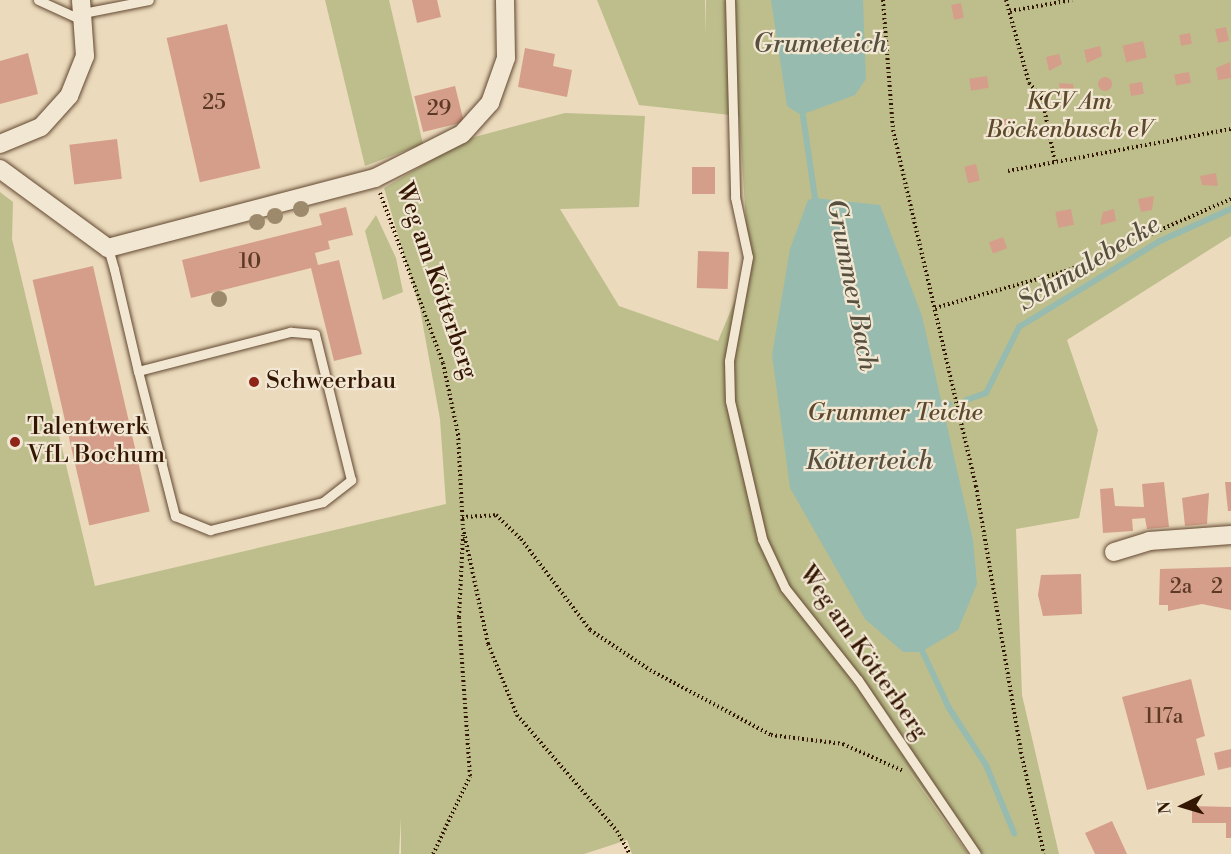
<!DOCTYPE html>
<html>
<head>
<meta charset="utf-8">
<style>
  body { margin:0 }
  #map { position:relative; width:1231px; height:854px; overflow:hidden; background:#ebdabc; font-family:"Libre Bodoni",serif }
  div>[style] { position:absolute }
  .green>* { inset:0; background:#bdbe8c }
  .water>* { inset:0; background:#98bbaf }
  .stream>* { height:6px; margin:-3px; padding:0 3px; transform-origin:3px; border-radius:3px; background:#98bbaf }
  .building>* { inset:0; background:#d59e8a; transform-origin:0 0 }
  .round { border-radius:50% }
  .path>* { height:4px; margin-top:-2px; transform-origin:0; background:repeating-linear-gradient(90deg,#341703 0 1.5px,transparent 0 4.5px) }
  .roads { filter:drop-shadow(0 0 2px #624831) drop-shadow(0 0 2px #624831) }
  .service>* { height:9px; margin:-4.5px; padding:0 4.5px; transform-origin:4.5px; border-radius:4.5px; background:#f2e7d3 }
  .minor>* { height:18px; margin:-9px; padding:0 9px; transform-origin:9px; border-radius:9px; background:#f2e7d3 }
  .trees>* { width:16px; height:16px; margin:-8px; border-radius:50%; background:#9d8a6d }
  .dots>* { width:16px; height:16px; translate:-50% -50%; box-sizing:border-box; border:3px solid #f2e7d3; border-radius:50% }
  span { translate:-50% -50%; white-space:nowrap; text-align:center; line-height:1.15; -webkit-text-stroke:4.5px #f2e7d3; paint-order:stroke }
  .number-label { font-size:21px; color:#5c3925 }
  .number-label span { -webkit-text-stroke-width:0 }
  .park-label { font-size:24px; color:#5d492c; font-style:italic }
  .street-label { font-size:24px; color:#341703 }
  .poi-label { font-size:24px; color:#341703 }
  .left { translate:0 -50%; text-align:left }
  .water-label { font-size:26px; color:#57503f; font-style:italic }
  .north { position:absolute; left:1153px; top:776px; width:60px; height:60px; -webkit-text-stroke:4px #f2e7d3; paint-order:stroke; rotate:265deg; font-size:16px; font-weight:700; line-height:24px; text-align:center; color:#341703 }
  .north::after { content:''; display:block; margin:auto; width:21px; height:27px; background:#341703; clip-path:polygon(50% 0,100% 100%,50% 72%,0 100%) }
</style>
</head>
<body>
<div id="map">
  <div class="green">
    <div style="clip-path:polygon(325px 0,389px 0,423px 144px,365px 166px)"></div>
    <div style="clip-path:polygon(597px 0,705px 0,705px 35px,706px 0,1231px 0,1231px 236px,1067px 340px,1098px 430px,1079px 518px,1016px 529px,1022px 695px,1059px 854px,971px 854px,899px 757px,968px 854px,632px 854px,627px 840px,584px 854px,401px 854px,401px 818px,399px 854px,0 854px,0 192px,13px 202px,12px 239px,95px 586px,446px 504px,440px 419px,420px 309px,384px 188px,467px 139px,565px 113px,645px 116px,639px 207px,560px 209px,619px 306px,718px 341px,749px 267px,739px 116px,639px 105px)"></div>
    <div style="clip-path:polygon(376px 215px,396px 258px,403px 292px,383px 300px,365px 231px)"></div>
  </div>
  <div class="water">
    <div style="clip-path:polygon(771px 0,863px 0,866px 79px,855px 95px,801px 115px,787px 106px)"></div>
    <div style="clip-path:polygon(814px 198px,880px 205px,922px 316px,973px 540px,977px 584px,958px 630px,921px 652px,903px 652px,865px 619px,790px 488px,772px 355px,790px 249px,808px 200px)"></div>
  </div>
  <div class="stream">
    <div style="left:802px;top:109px;width:97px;rotate:81.7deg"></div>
    <div style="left:966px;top:400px;width:21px;rotate:-19deg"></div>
    <div style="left:986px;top:393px;width:74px;rotate:-63.4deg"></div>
    <div style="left:1019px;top:327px;width:165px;rotate:-31.4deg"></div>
    <div style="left:1160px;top:241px;width:78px;rotate:-24.3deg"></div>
    <div style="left:932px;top:408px;width:18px;rotate:-13deg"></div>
    <div style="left:919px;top:644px;width:71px;rotate:64.9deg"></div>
    <div style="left:949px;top:708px;width:68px;rotate:57deg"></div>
    <div style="left:986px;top:765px;width:74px;rotate:67.6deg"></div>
  </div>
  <div class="building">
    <div style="clip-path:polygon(412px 0,437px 0,441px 17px,417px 23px)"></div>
    <div style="left:961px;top:3px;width:15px;height:10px;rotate:79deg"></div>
    <div style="left:227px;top:24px;width:148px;height:62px;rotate:77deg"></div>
    <div style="left:1226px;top:27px;width:14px;height:11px;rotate:78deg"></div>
    <div style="left:1190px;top:33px;width:11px;height:11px;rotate:80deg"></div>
    <div style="left:1143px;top:41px;width:17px;height:21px;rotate:77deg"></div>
    <div style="clip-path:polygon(1100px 46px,1102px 56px,1087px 63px,1084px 50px)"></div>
    <div style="clip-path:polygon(525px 48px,555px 54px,553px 66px,572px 70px,567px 97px,518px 87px)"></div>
    <div style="clip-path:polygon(28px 53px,38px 94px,0 104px,0 61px)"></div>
    <div style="clip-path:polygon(1059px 54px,1062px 64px,1049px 71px,1046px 57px)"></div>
    <div style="clip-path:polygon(1230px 62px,1231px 78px,1218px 80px,1216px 68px)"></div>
    <div style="left:1189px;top:72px;width:11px;height:15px;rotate:80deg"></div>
    <div style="left:987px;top:76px;width:12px;height:18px;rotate:81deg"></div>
    <div class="round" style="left:1098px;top:77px;width:14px;height:14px"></div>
    <div style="left:1142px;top:82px;width:12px;height:13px;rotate:81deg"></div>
    <div style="clip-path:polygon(1059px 83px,1073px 84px,1075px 94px,1061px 97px)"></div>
    <div style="left:455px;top:86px;width:37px;height:42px;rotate:76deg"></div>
    <div style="left:1011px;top:118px;width:14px;height:13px;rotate:78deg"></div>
    <div style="left:117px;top:139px;width:40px;height:48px;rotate:83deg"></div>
    <div style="left:976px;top:164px;width:17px;height:12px;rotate:77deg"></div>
    <div style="left:692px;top:167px;width:23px;height:27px"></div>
    <div style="clip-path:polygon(1216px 173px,1218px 186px,1202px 185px,1200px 176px)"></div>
    <div style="clip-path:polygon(1154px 196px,1152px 210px,1141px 212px,1138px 199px)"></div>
    <div style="clip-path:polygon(346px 207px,353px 235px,328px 241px,330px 249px,315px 253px,318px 265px,339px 260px,362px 354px,334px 361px,311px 268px,191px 298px,182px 260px,322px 225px,319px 214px)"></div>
    <div style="left:1071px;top:209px;width:16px;height:16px;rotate:79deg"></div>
    <div style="clip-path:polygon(1114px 209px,1116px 221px,1100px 225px,1103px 212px)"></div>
    <div style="left:1003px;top:237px;width:12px;height:15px;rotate:70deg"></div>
    <div style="left:698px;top:251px;width:31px;height:37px;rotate:2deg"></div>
    <div style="left:93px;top:266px;width:252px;height:62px;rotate:77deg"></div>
    <div style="clip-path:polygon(1164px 482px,1169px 527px,1147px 529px,1145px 518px,1132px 519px,1133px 531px,1103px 533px,1100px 489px,1113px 488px,1115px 506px,1144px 507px,1142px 484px)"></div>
    <div style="clip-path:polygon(1225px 482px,1231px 482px,1231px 511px,1228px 511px)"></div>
    <div style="clip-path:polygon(1209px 493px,1207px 524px,1185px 526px,1182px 498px)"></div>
    <div style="clip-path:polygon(1231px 567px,1231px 610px,1202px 604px,1168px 611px,1168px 605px,1159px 605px,1160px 569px)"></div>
    <div style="clip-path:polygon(1081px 574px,1082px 614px,1043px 616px,1038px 595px,1041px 575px)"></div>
    <div style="clip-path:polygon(1191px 679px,1205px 736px,1196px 739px,1205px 775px,1147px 790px,1122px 697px)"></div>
    <div style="clip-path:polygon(1231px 749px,1231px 767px,1218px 770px,1214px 753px)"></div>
    <div style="clip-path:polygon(1192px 806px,1231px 807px,1231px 838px,1226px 838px,1226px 823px,1192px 823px)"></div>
    <div style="clip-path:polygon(1112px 821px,1127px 854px,1095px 854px,1085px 833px)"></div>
  </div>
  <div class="path">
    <div style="left:883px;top:0;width:130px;rotate:85.6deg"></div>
    <div style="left:893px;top:130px;width:366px;rotate:76.9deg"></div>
    <div style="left:976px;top:486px;width:275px;rotate:80.4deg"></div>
    <div style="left:1022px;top:757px;width:99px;rotate:77.2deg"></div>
    <div style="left:1006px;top:0;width:86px;rotate:74.5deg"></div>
    <div style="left:1029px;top:83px;width:20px;rotate:49deg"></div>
    <div style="left:1042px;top:98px;width:65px;rotate:78.5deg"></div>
    <div style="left:1010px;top:11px;width:63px;rotate:-10.1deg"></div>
    <div style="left:1008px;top:171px;width:227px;rotate:-10.7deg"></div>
    <div style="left:380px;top:193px;width:181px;rotate:69.7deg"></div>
    <div style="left:443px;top:363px;width:73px;rotate:78.1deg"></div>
    <div style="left:458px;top:434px;width:94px;rotate:87deg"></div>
    <div style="left:463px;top:528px;width:119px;rotate:77.8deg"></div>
    <div style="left:488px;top:644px;width:77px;rotate:67.8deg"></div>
    <div style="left:517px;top:715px;width:153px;rotate:49.2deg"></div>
    <div style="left:617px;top:831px;width:26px;rotate:61deg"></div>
    <div style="left:935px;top:308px;width:139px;rotate:-15.8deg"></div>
    <div style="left:1069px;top:270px;width:177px;rotate:-23.7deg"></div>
    <div style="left:462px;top:517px;width:34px;rotate:-3deg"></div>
    <div style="left:496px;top:515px;width:35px;rotate:44deg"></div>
    <div style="left:521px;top:539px;width:114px;rotate:52.8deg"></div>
    <div style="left:590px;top:630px;width:72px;rotate:33.7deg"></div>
    <div style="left:650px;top:670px;width:137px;rotate:28.2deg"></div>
    <div style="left:771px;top:735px;width:73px;rotate:7.1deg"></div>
    <div style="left:843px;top:744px;width:66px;rotate:24.2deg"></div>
    <div style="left:433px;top:854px;width:86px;rotate:-64.6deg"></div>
    <div style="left:470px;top:776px;width:159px;rotate:-94deg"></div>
    <div style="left:459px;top:617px;width:83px;rotate:-87.2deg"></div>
  </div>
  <div class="roads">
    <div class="service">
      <div style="left:38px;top:0;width:51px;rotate:24.5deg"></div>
      <div style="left:730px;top:0;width:197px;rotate:88.5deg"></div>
      <div style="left:735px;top:197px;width:61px;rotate:77.8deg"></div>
      <div style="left:748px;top:257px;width:106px;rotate:100.4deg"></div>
      <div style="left:729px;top:361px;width:40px;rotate:88.6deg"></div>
      <div style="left:730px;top:401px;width:142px;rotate:76.9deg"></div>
      <div style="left:762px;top:539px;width:54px;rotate:64.9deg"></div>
      <div style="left:785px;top:588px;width:117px;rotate:51.6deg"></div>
      <div style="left:858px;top:680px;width:210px;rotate:55.9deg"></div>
      <div style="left:83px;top:13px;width:67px;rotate:-11.1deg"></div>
      <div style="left:108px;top:248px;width:22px;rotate:74deg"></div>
      <div style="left:114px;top:269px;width:105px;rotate:76.8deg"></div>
      <div style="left:138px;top:371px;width:150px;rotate:75.7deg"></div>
      <div style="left:175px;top:516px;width:38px;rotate:22deg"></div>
      <div style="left:210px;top:530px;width:116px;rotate:-13.9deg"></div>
      <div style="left:323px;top:502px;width:36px;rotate:-38deg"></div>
      <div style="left:351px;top:480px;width:150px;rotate:-103.9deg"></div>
      <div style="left:315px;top:334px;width:25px;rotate:-175deg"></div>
      <div style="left:290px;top:332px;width:157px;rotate:165.6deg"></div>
    </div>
    <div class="minor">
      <div style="left:0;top:144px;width:44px;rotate:-22.5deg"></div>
      <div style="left:41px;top:127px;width:42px;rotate:-47.9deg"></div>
      <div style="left:69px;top:96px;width:43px;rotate:-68.2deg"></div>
      <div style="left:85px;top:56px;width:56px;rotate:-94.1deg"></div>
      <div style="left:0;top:169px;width:134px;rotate:36.2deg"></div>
      <div style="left:108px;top:248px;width:276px;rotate:-14.7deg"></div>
      <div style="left:375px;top:178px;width:97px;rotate:-26.8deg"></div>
      <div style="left:462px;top:134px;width:42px;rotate:-47.9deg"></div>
      <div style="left:490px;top:103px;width:48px;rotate:-70.4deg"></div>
      <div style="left:506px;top:58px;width:58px;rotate:-91deg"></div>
      <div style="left:1114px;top:552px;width:37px;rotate:-17deg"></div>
      <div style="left:1149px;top:541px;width:82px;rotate:-4.2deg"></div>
    </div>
  </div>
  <div class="trees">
    <div style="left:301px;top:209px"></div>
    <div style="left:275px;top:216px"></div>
    <div style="left:257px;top:222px"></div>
    <div style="left:219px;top:299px"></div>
  </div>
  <div class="dots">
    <div style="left:254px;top:382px;background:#8f2418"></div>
    <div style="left:15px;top:442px;background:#8f2418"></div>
  </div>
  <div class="number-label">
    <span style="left:214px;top:103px">25</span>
    <span style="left:439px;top:109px">29</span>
    <span style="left:250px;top:262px">10</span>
    <span style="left:1181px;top:587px">2a</span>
    <span style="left:1217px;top:587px">2</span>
    <span style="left:1164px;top:717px">117a</span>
  </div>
  <div class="park-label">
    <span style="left:1069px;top:117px">KGV Am<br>Böckenbusch eV</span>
    <span style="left:895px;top:414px">Grummer Teiche</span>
  </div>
  <div class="street-label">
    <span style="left:436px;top:281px;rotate:71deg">Weg am Kötterberg</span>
    <span style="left:863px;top:653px;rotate:55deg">Weg am Kötterberg</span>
  </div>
  <div class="poi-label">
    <span class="left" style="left:266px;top:382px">Schweerbau</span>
    <span class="left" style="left:27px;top:442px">Talentwerk<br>VfL Bochum</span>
  </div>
  <div class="water-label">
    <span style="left:820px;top:45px">Grumeteich</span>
    <span style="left:1089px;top:264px;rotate:-31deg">Schmalebecke</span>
    <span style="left:851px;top:285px;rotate:79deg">Grummer Bach</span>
    <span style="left:869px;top:462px">Kötterteich</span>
  </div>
  <div class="north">N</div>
</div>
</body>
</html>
